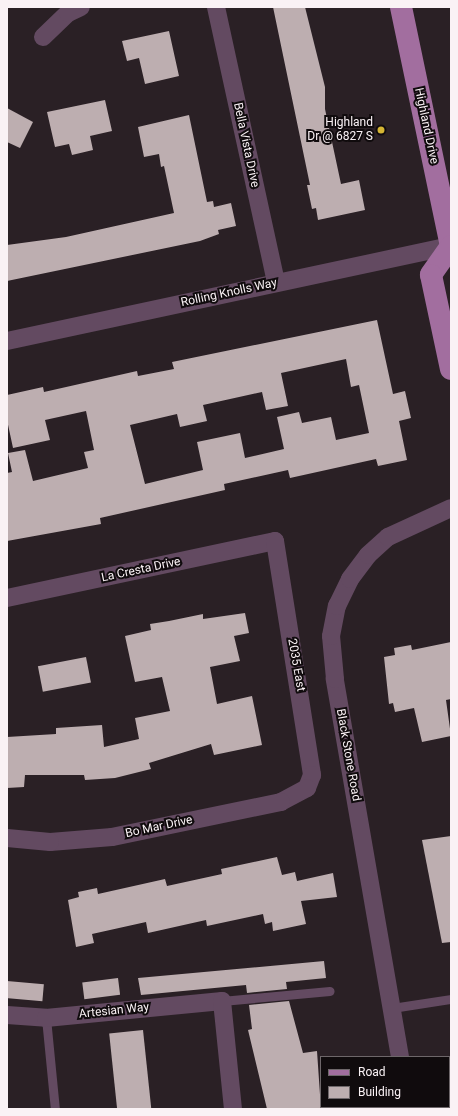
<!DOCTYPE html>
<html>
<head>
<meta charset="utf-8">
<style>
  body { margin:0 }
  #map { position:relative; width:458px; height:1116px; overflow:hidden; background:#2a2025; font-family:Roboto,sans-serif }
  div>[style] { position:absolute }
  .building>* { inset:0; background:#bdaeb0; transform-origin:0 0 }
  .lane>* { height:9px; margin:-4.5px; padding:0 4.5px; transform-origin:4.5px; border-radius:4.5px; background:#634a61 }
  .street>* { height:18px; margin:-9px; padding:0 9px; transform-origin:9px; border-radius:9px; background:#634a61 }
  .primary>* { height:22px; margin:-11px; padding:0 11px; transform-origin:11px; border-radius:11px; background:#a26e9f }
  .dots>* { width:11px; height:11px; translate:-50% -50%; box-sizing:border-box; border:2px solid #100b0d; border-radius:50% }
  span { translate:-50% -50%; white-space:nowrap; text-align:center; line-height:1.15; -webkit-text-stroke:4px #100b0d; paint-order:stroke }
  .poi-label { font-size:12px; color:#faf2f5 }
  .right { translate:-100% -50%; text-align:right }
  .street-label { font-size:12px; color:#faf2f5 }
  .frame { position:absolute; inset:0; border:8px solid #faf2f5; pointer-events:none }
  .legend { position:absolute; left:320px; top:1056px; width:130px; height:52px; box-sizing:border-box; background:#100b0d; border:1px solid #6e676a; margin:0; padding:5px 7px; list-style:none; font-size:12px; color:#faf2f5 }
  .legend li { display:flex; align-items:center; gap:8px; height:20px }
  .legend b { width:20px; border:1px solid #6e676a }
</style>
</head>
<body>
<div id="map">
  <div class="building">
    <div style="clip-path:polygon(273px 7px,305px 7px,325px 87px,325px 109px,341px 184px,359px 180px,365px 210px,318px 220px,316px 208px,312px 209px,307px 185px,310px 185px)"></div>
    <div style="clip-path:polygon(169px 31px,179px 76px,145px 84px,139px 58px,127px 61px,122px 41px)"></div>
    <div style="clip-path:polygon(105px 100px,112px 131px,90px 136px,93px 150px,72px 155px,69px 144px,55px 147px,47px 112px)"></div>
    <div style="clip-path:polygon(7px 108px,33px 122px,20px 148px,7px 142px)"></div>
    <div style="clip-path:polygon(189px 115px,207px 202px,213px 201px,214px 207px,231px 203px,236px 226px,218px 230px,219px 234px,200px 241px,7px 281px,7px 245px,66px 237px,174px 213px,164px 166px,161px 167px,159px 154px,144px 157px,138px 127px)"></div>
    <div style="clip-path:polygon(evenodd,377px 320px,393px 394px,405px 391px,411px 418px,399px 421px,407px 460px,378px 466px,376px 459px,290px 478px,288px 470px,224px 484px,225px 490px,100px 518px,101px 524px,7px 541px,7px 473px,12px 472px,8px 453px,25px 450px,33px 481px,88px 468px,84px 452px,94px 450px,86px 411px,45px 420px,50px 440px,13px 448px,7px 420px,7px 395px,43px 387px,44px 392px,137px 371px,138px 376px,174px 369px,172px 362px,377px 320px,346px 359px,351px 387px,359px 385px,369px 433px,336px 440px,331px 417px,302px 423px,299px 412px,277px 417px,284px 449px,245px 458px,240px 433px,197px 442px,203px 470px,145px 484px,130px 425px,177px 414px,180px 427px,207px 421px,203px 405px,262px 392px,266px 410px,288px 406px,281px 373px,346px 359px)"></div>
    <div style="clip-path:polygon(245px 613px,249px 633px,234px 636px,240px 661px,210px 667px,217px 704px,252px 696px,262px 745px,214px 755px,211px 744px,149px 763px,151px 769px,115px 778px,85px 780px,84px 775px,25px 775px,24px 787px,7px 788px,7px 737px,56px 734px,56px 728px,102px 725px,104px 747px,139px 739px,135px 718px,170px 711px,162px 677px,135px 682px,125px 636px,151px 630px,150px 624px,169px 621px,203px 614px,203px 619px)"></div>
    <div style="clip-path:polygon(451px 642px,451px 699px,446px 700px,451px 736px,422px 742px,414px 708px,395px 712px,393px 703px,389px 704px,384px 657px,395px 655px,394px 648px,411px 645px,412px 650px)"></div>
    <div style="left:86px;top:657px;width:26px;height:49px;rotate:79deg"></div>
    <div style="clip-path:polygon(451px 836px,451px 942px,442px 943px,422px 840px)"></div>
    <div style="clip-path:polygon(277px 857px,282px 875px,295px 872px,297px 881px,333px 873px,337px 897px,301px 901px,306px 924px,273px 931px,272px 922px,265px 924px,263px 914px,207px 926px,206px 920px,148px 933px,146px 922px,92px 934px,94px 943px,76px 947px,68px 900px,79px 897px,78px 892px,97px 888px,98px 894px,165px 879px,167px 886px,222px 874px,221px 869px)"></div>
    <div style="clip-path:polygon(324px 961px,326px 978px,286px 982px,287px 989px,247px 993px,246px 985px,141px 995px,138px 978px)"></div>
    <div style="left:118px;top:978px;width:17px;height:36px;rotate:83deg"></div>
    <div style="left:7px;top:981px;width:37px;height:17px;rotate:5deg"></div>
    <div style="clip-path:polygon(289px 1001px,303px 1053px,317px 1051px,321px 1109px,267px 1109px,248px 1030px,252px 1029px,249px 1005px)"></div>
    <div style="left:143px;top:1030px;width:79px;height:34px;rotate:84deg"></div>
  </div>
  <div class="lane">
    <div style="left:222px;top:1001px;width:108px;rotate:-5.3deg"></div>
    <div style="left:392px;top:1008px;width:60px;rotate:-8.7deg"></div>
    <div style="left:46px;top:1018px;width:91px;rotate:84.4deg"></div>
  </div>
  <div class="street">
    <div style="left:216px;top:7px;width:282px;rotate:77.7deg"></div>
    <div style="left:43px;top:37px;width:35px;rotate:-44deg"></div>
    <div style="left:68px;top:13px;width:14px;rotate:-25deg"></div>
    <div style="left:7px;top:341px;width:454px;rotate:-12.1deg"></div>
    <div style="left:7px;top:598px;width:274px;rotate:-12deg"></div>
    <div style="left:275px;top:541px;width:237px;rotate:81deg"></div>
    <div style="left:312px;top:775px;width:14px;rotate:111deg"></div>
    <div style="left:307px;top:788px;width:30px;rotate:152deg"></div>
    <div style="left:281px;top:802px;width:173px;rotate:168.3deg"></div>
    <div style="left:112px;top:837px;width:62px;rotate:175.4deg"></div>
    <div style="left:50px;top:842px;width:43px;rotate:-174.7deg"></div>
    <div style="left:7px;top:1015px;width:39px;rotate:4deg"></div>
    <div style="left:46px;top:1018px;width:177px;rotate:-5.5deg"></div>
    <div style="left:222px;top:1001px;width:109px;rotate:84.2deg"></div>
    <div style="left:400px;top:1057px;width:384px;rotate:-99.8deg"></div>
    <div style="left:335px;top:679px;width:43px;rotate:-95.3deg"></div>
    <div style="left:331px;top:636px;width:31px;rotate:-79deg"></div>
    <div style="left:337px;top:606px;width:30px;rotate:-64deg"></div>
    <div style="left:350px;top:579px;width:30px;rotate:-53deg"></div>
    <div style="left:368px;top:555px;width:27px;rotate:-42deg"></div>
    <div style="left:388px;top:537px;width:69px;rotate:-24.7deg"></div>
    <div style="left:409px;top:1107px;width:2px;rotate:90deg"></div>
  </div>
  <div class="primary">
    <div style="left:401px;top:7px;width:244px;rotate:78.2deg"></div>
    <div style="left:451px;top:246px;width:35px;rotate:125deg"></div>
    <div style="left:431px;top:275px;width:96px;rotate:78deg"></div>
  </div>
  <div class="dots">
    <div style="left:381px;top:130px;background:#d5b534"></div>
  </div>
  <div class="poi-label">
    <span class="right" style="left:373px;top:130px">Highland<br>Dr @ 6827 S</span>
  </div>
  <div class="street-label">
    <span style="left:426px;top:126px;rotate:78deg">Highland Drive</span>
    <span style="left:246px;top:145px;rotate:78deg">Bella Vista Drive</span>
    <span style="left:229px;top:293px;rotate:-12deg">Rolling Knolls Way</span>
    <span style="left:141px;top:570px;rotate:-12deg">La Cresta Drive</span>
    <span style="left:296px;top:665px;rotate:80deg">2035 East</span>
    <span style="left:348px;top:755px;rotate:80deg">Black Stone Road</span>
    <span style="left:159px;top:827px;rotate:-12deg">Bo Mar Drive</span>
    <span style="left:114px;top:1011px;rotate:-6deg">Artesian Way</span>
  </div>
  <div class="frame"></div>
  <ul class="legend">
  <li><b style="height:5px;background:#a26e9f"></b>Road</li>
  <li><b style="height:11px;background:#bdaeb0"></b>Building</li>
  </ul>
</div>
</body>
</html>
